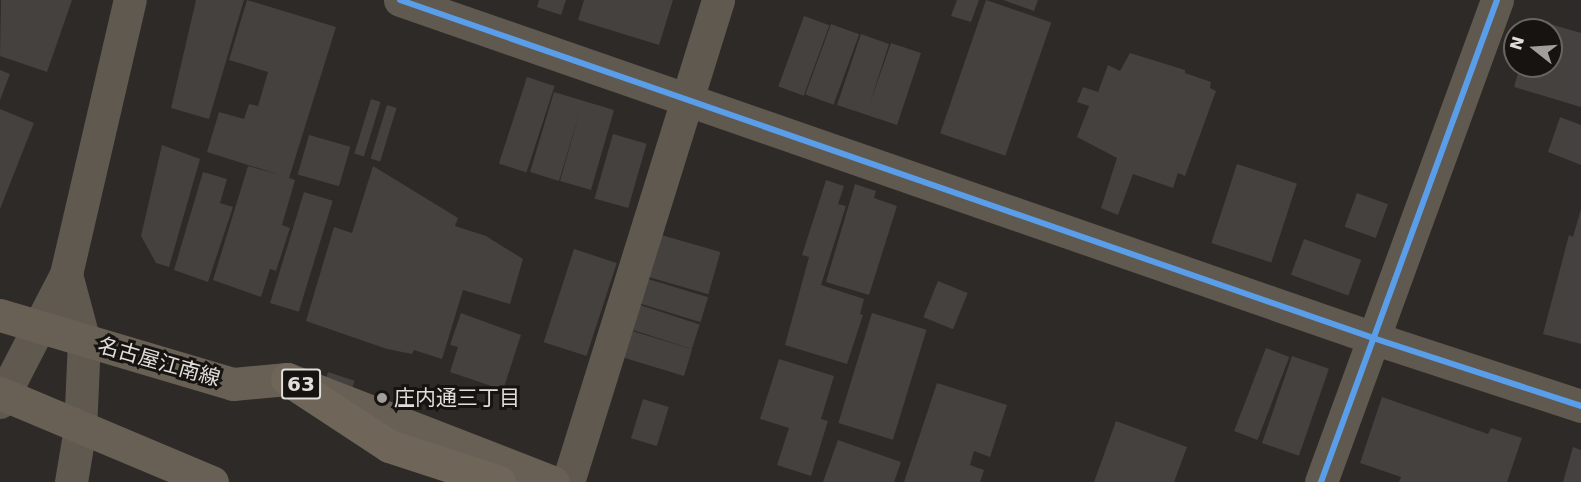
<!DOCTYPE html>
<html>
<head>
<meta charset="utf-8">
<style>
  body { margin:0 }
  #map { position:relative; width:1581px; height:482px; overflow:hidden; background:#2d2a27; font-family:"DejaVu Sans","Noto Sans JP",sans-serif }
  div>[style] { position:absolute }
  .building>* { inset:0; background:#44413f; transform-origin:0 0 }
  .minor>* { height:33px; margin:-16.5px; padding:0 16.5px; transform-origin:16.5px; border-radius:16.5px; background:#5f5950 }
  .tertiary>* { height:33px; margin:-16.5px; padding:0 16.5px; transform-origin:16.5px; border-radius:16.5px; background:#5f5950 }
  .primary>* { height:33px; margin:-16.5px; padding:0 16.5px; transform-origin:16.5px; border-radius:16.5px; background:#696055 }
  .motorway>* { height:33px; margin:-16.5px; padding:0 16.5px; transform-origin:16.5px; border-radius:16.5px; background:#6f6659 }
  .cycleway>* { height:6px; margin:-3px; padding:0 3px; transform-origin:3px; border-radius:3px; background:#5a9eea }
  .dots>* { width:16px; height:16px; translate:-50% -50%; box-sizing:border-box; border:3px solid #161311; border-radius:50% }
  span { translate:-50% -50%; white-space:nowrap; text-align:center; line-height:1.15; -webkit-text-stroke:6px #161311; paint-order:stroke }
  .shield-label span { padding:2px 4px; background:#161311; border:2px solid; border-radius:4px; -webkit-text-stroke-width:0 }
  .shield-label { font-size:20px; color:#e1ddda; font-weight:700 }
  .street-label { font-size:21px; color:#e1ddda }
  .poi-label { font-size:21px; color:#e1ddda }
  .left { translate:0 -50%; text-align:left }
  .north { position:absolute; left:1503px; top:18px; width:60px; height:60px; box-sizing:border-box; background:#161311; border:2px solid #676461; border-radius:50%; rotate:287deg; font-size:16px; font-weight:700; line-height:24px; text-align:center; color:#e1ddda }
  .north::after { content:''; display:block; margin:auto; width:21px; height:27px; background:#a29e9b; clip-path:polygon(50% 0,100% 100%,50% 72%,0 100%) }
</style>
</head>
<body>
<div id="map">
  <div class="building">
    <div style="clip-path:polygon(1px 0,72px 0,47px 72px,0 56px)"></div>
    <div style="clip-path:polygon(196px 0,244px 0,209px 119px,171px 108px)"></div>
    <div style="clip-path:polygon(247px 0,336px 27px,289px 178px,295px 180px,282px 225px,290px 228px,276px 271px,270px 269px,261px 297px,213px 280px,248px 166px,280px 175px,207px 152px,219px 112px,244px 119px,249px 104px,258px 106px,268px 72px,229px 60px)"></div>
    <div style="clip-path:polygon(539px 0,566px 0,561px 15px,537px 7px)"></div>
    <div style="clip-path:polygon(584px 0,673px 0,659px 45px,578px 20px)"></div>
    <div style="clip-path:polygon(957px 0,979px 0,971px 22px,951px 16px)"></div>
    <div style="left:986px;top:0;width:69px;height:141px;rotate:19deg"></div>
    <div style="clip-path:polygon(1003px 0,1038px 0,1034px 11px)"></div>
    <div style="left:804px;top:16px;width:27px;height:75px;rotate:20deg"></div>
    <div style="clip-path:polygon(1533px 19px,1581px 33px,1581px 107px,1514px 87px,1520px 66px,1551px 66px,1551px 30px,1530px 30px)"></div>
    <div style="left:831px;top:24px;width:30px;height:75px;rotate:20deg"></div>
    <div style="clip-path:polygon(861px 34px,889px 44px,869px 106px,891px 43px,921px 53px,897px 125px,837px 105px)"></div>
    <div style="clip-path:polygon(1130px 53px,1185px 70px,1185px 73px,1211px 82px,1210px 88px,1216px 91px,1185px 176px,1178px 173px,1173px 188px,1133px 174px,1118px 215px,1101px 208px,1117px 158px,1077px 137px,1089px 106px,1077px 102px,1083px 87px,1098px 92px,1108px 65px,1120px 71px)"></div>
    <div style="clip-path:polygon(0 70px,10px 74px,0 100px)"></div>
    <div style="left:527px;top:77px;width:29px;height:91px;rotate:18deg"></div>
    <div style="clip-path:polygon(554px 92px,614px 110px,591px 190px,560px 181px,580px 111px,559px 181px,530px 172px)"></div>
    <div style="left:371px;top:99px;width:10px;height:57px;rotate:17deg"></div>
    <div style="left:387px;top:105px;width:10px;height:56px;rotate:17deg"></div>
    <div style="clip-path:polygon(0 109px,34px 123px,0 209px)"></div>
    <div style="clip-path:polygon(1560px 117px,1581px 125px,1581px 165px,1548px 152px)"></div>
    <div style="left:613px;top:134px;width:35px;height:67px;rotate:16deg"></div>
    <div style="left:309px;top:135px;width:43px;height:41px;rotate:16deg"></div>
    <div style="clip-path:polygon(162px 145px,200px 159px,169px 267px,156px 263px,141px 236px)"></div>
    <div style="left:1237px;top:164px;width:63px;height:83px;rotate:18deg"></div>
    <div style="clip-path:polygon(373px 166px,458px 218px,455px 226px,486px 236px,523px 259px,510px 304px,463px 290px,442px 359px,414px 350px,412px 354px,387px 349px,306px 321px,334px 227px,352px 233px)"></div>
    <div style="clip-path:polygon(203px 172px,227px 179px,220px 203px,233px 207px,208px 282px,174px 270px)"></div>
    <div style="clip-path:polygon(826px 180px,844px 186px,838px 204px,846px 206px,821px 285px,864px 299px,860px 314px,863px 315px,847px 364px,785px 345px,809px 257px,802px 255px)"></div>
    <div style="clip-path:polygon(855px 184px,876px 191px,874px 198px,897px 206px,869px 295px,826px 282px)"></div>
    <div style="left:304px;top:192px;width:30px;height:116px;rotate:17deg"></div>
    <div style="left:1357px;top:193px;width:33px;height:36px;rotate:20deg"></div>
    <div style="clip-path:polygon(1581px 209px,1581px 344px,1543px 334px,1569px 235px,1573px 237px)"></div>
    <div style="left:658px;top:234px;width:65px;height:44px;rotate:16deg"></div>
    <div style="left:1304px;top:239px;width:61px;height:38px;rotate:20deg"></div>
    <div style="left:574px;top:249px;width:45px;height:98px;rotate:18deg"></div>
    <div style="left:645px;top:278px;width:66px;height:26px;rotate:17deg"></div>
    <div style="left:938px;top:281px;width:32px;height:39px;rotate:22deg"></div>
    <div style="left:637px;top:304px;width:66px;height:26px;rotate:18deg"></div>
    <div style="clip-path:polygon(461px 313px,521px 335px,503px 390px,450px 372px,458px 347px,450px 345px)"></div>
    <div style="left:872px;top:313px;width:57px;height:115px;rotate:17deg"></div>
    <div style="left:629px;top:330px;width:66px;height:28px;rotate:17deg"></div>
    <div style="left:1266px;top:348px;width:25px;height:89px;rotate:21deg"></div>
    <div style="left:1292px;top:356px;width:39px;height:92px;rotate:19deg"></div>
    <div style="clip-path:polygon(779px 359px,834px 376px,821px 419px,828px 421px,811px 476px,777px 465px,789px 428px,760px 419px)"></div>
    <div style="left:328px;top:372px;width:28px;height:12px;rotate:18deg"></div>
    <div style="clip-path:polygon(937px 383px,1007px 405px,990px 457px,974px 451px,970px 465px,984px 470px,980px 482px,904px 482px)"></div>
    <div style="clip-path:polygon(1382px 397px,1488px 434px,1491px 428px,1522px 438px,1507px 482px,1399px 482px,1401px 477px,1360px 463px)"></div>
    <div style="left:643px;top:399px;width:27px;height:41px;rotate:17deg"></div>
    <div style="clip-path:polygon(1116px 421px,1187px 447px,1174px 482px,1094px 482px)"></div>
    <div style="clip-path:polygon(838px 440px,901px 462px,894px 482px,823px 482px)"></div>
    <div style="clip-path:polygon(1573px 447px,1581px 450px,1581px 482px,1563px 482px)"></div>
  </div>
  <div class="minor">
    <div style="left:400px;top:0;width:1033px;rotate:19.15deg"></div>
    <div style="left:1376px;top:339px;width:216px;rotate:18.1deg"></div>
    <div style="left:568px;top:482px;width:505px;rotate:-72.71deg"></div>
    <div style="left:1321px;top:482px;width:513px;rotate:-69.94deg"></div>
  </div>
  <div class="tertiary">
    <div style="left:66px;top:274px;width:69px;rotate:75deg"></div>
    <div style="left:84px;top:341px;width:87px;rotate:92.6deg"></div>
    <div style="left:80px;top:428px;width:55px;rotate:99.5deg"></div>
    <div style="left:0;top:402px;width:144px;rotate:-62.7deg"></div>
    <div style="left:66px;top:274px;width:281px;rotate:-76.9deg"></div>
  </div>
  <div class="primary">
    <div style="left:0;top:315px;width:243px;rotate:16.5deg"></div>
    <div style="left:233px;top:384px;width:54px;rotate:-5.3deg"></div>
    <div style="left:287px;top:379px;width:285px;rotate:21.2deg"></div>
    <div style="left:0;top:393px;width:230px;rotate:22.8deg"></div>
  </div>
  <div class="motorway">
    <div style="left:287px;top:379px;width:122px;rotate:33.3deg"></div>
    <div style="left:389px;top:446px;width:116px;rotate:18.1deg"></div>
  </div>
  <div class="cycleway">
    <div style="left:400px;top:0;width:1033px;rotate:19.15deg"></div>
    <div style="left:1376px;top:339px;width:216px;rotate:18.1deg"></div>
    <div style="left:1321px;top:482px;width:513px;rotate:-69.94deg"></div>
  </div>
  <div class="dots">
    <div style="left:382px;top:398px;background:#a29e9b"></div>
  </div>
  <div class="shield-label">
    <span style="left:301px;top:384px">63</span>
  </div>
  <div class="street-label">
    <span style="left:159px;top:362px;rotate:16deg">名古屋江南線</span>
  </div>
  <div class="poi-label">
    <span class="left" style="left:394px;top:398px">庄内通三丁目</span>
  </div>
  <div class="north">N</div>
</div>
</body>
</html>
